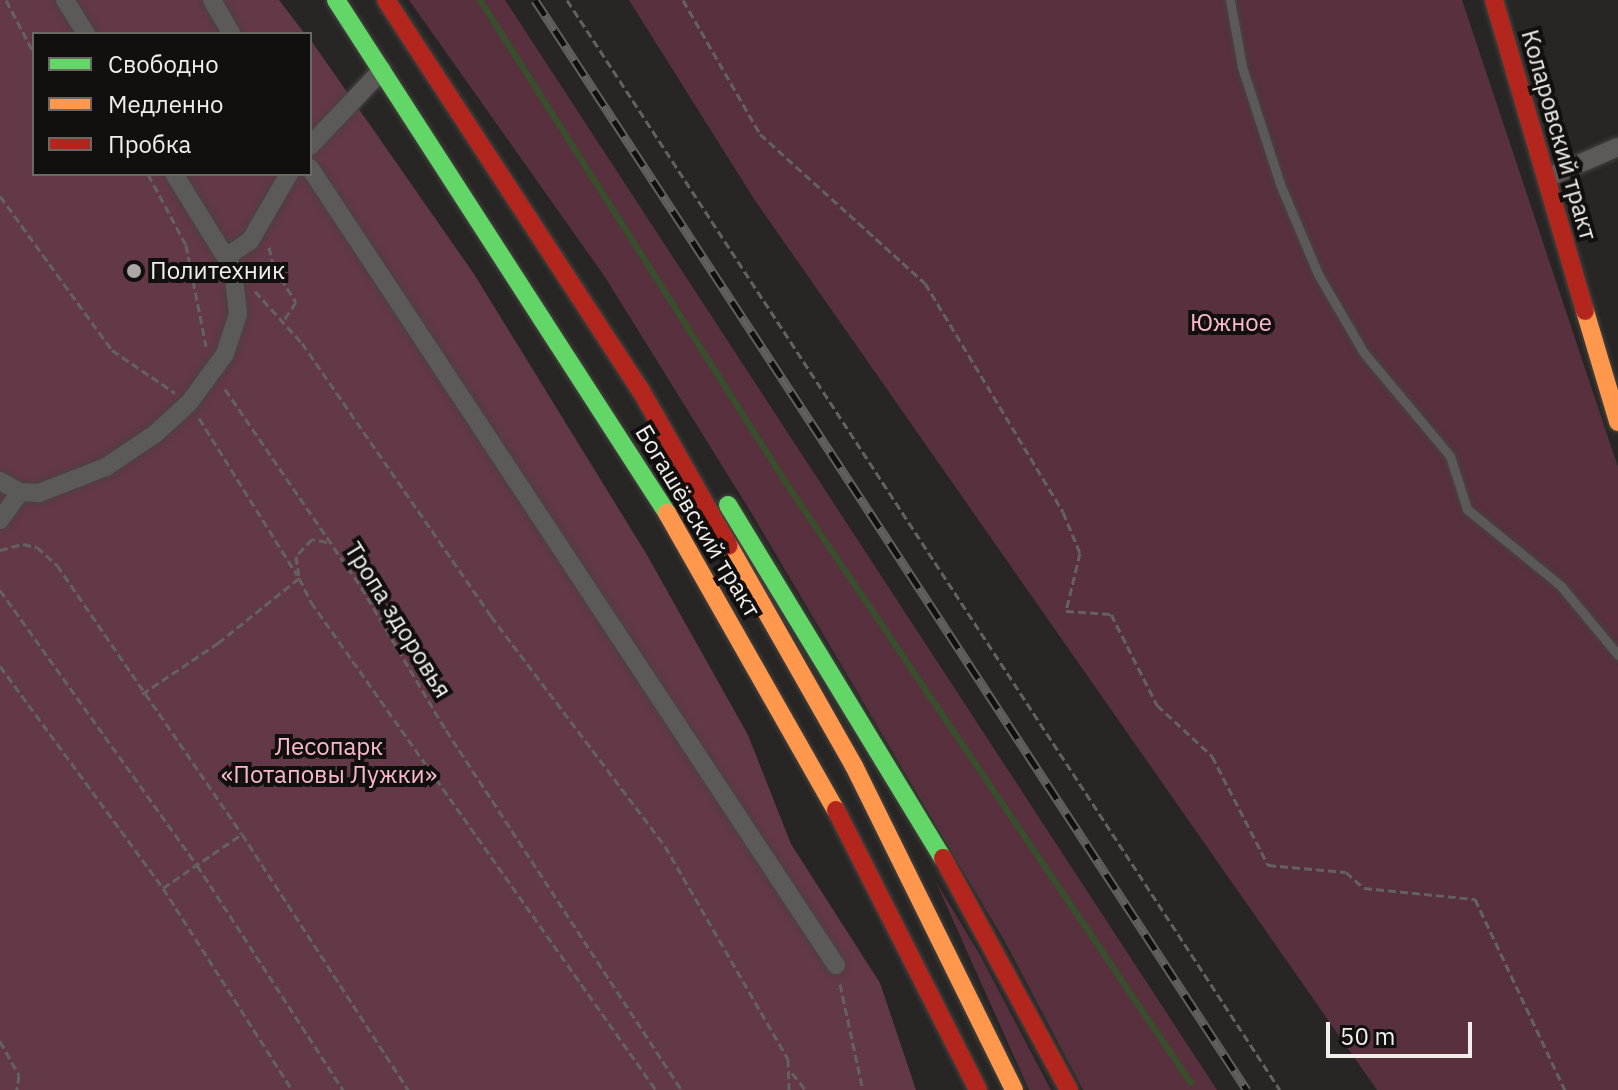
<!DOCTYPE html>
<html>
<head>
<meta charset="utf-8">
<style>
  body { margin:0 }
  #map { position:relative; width:1618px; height:1090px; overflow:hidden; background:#282624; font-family:"IBM Plex Sans",sans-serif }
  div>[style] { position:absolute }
  .green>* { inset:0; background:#58303e }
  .forest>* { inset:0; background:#633847 }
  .stream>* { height:6px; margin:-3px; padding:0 3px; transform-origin:3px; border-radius:3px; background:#37502b }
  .path>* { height:3px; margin-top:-1.5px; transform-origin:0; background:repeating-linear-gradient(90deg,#636260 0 8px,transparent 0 12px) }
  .roads { filter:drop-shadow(0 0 2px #464442) drop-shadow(0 0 2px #464442) }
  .lane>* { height:9px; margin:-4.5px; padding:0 4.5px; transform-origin:4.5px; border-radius:4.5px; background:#5c5a58 }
  .street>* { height:18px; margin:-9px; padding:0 9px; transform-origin:9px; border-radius:9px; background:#5c5a58 }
  .fast>* { height:18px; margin:-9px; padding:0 9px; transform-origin:9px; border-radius:9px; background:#63d668 }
  .slow>* { height:18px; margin:-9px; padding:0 9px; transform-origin:9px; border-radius:9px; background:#ff974d }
  .jam>* { height:18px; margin:-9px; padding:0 9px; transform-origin:9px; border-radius:9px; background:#b3261e }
  .rail>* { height:9px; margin-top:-4.5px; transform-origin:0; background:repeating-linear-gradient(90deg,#11100e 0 18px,#62605f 0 36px); box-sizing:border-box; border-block:2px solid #62605f }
  .dots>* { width:22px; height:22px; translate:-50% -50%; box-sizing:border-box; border:4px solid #11100e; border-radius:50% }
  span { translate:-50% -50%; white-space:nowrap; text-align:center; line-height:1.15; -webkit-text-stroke:8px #11100e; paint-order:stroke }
  .street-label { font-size:24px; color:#f1eeeb }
  .poi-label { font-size:24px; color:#f1eeeb }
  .left { translate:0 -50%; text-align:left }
  .park-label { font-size:24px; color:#fcb9ce }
  .legend { position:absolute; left:32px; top:32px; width:280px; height:144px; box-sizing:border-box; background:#11100e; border:2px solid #6b6966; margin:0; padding:10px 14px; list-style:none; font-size:24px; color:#f1eeeb }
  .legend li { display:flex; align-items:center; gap:16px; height:40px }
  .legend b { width:40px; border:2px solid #6b6966 }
  .scale { position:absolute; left:1326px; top:1022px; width:146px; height:36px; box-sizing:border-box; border:4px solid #f1eeeb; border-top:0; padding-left:10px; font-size:24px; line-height:28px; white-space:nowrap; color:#f1eeeb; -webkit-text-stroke:6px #11100e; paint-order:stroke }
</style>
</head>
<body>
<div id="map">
  <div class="green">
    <div style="clip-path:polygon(409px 0,505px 0,1217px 1090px,1083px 1090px,1005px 942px,752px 514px,605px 277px)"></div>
    <div style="clip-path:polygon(629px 0,1462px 0,1618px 467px,1618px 1090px,1377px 1090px,754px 199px)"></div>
    <div style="clip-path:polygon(936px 882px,980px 955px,1051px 1090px,1029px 1090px)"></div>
  </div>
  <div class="forest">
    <div style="clip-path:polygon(0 0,279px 0,305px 34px,34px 34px,34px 174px,310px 174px,310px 39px,474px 274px,647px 555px,748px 735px,791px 844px,880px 983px,916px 1090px,0 1090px)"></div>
  </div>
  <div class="stream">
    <div style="left:480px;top:0;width:579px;rotate:57.63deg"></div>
    <div style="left:790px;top:489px;width:717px;rotate:55.98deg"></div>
  </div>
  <div class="path">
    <div style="left:6px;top:0;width:60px;rotate:62.2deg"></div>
    <div style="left:567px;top:0;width:1302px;rotate:56.81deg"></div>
    <div style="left:683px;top:0;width:155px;rotate:60.1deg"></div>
    <div style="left:760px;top:134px;width:222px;rotate:42.1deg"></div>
    <div style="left:925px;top:283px;width:267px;rotate:58.9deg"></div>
    <div style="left:1063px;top:512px;width:44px;rotate:67.5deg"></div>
    <div style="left:1080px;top:553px;width:60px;rotate:103.6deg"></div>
    <div style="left:1066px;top:611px;width:45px;rotate:3.8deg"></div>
    <div style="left:1111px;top:614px;width:102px;rotate:63.2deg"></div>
    <div style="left:1157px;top:705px;width:75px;rotate:42.8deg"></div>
    <div style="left:1212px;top:756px;width:123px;rotate:62.8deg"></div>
    <div style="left:1268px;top:865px;width:78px;rotate:5.1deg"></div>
    <div style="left:1346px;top:872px;width:24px;rotate:42deg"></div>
    <div style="left:1364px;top:888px;width:112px;rotate:5.7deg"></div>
    <div style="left:1475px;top:899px;width:211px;rotate:64.8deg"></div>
    <div style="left:148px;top:174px;width:81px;rotate:61.8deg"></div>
    <div style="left:186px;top:245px;width:103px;rotate:78.8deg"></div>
    <div style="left:0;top:196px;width:190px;rotate:54deg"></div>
    <div style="left:112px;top:350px;width:76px;rotate:34.3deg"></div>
    <div style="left:269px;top:247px;width:22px;rotate:77deg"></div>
    <div style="left:274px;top:268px;width:40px;rotate:57.1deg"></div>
    <div style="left:296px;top:302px;width:22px;rotate:124deg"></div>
    <div style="left:255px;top:291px;width:70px;rotate:47.9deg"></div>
    <div style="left:302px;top:343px;width:332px;rotate:55.3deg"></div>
    <div style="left:491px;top:616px;width:288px;rotate:52.9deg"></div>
    <div style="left:665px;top:846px;width:246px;rotate:60deg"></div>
    <div style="left:788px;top:1059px;width:31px;rotate:88deg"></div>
    <div style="left:225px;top:389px;width:240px;rotate:55.5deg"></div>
    <div style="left:361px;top:587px;width:166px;rotate:59.3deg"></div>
    <div style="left:446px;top:730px;width:430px;rotate:56.8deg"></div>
    <div style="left:199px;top:418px;width:185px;rotate:58deg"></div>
    <div style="left:327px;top:542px;width:15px;rotate:-169deg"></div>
    <div style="left:312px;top:539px;width:23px;rotate:133deg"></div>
    <div style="left:296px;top:556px;width:22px;rotate:82deg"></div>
    <div style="left:299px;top:578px;width:27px;rotate:63deg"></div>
    <div style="left:311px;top:602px;width:598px;rotate:54.74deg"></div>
    <div style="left:0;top:550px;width:24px;rotate:-15deg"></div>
    <div style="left:23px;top:544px;width:14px;rotate:12deg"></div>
    <div style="left:37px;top:547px;width:27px;rotate:42deg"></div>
    <div style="left:57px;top:565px;width:326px;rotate:55.5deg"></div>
    <div style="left:242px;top:834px;width:305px;rotate:57deg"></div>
    <div style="left:0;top:590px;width:338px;rotate:54.4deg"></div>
    <div style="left:197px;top:865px;width:268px;rotate:57deg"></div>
    <div style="left:0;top:666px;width:275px;rotate:53.7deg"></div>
    <div style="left:163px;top:888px;width:240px;rotate:57.4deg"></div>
    <div style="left:142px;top:694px;width:92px;rotate:-33.9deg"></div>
    <div style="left:218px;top:643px;width:104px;rotate:-38.7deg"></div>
    <div style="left:163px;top:888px;width:96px;rotate:-34.4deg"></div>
    <div style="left:840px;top:984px;width:108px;rotate:77.8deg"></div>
    <div style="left:0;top:1041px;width:39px;rotate:61deg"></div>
    <div style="left:19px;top:1075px;width:15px;rotate:98deg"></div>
    <div style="left:792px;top:1073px;width:22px;rotate:51deg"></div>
  </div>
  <div class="roads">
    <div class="lane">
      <div style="left:1230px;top:0;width:68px;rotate:79.8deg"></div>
      <div style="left:1242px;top:67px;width:123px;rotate:72deg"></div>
      <div style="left:1280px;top:184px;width:98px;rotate:67.1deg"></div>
      <div style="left:1318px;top:274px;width:91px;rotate:59.8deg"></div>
      <div style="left:1364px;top:353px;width:134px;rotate:50.1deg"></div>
      <div style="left:1450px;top:456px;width:56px;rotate:72.2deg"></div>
      <div style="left:1467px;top:509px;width:122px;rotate:39.3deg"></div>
      <div style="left:1561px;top:586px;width:89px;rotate:50.4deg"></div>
    </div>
    <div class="street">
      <div style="left:65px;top:0;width:40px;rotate:58deg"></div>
      <div style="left:212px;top:0;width:39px;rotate:60deg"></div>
      <div style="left:310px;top:146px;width:105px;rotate:-46.5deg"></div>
      <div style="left:310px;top:168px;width:955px;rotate:56.58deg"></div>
      <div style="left:1547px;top:178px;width:77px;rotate:-23.6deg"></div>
      <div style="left:226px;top:257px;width:29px;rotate:-34deg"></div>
      <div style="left:250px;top:241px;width:78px;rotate:-59.8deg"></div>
      <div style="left:0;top:481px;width:23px;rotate:29deg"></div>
      <div style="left:20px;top:492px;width:19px;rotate:3deg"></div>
      <div style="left:39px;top:493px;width:72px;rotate:-21.2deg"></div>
      <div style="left:106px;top:467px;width:59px;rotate:-34deg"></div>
      <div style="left:155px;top:434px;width:46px;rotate:-42.4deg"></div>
      <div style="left:189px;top:403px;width:61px;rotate:-53.7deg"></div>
      <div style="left:225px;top:354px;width:42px;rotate:-72deg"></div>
      <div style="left:238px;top:314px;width:45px;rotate:-96.3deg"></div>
      <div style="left:233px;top:269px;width:112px;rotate:-121.8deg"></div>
      <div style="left:0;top:520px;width:34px;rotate:-54deg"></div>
    </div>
    <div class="fast">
      <div style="left:336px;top:0;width:611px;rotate:57.17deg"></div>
      <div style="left:728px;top:505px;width:413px;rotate:58.7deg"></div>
    </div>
    <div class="slow">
      <div style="left:1585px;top:311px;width:116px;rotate:73.4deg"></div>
      <div style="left:667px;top:513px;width:342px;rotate:60.4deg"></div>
      <div style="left:729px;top:546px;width:253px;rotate:60.4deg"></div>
      <div style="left:854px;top:766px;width:361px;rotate:63.7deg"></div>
    </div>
    <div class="jam">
      <div style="left:386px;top:0;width:465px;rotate:56.9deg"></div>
      <div style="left:640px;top:389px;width:180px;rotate:60.5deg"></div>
      <div style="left:1494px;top:0;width:324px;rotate:73.7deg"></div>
      <div style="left:836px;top:810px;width:314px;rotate:63.1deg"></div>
      <div style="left:943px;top:858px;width:264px;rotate:61.5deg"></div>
    </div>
  </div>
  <div class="rail">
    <div style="left:535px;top:0;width:1302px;rotate:56.85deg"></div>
  </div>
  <div class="dots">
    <div style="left:134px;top:271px;background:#aba8a5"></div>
  </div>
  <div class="street-label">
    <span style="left:1559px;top:135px;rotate:74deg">Коларовский тракт</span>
    <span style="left:698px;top:521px;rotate:59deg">Богашёвский тракт</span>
    <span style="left:398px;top:620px;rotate:58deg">Тропа здоровья</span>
  </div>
  <div class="poi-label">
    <span class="left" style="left:150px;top:271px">Политехник</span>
  </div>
  <div class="park-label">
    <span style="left:1231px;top:323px">Южное</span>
    <span style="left:329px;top:761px">Лесопарк<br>«Потаповы Лужки»</span>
  </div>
  <ul class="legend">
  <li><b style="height:10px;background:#63d668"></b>Свободно</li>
  <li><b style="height:10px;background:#ff974d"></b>Медленно</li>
  <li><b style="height:10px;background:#b3261e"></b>Пробка</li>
  </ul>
  <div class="scale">50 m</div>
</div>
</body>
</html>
